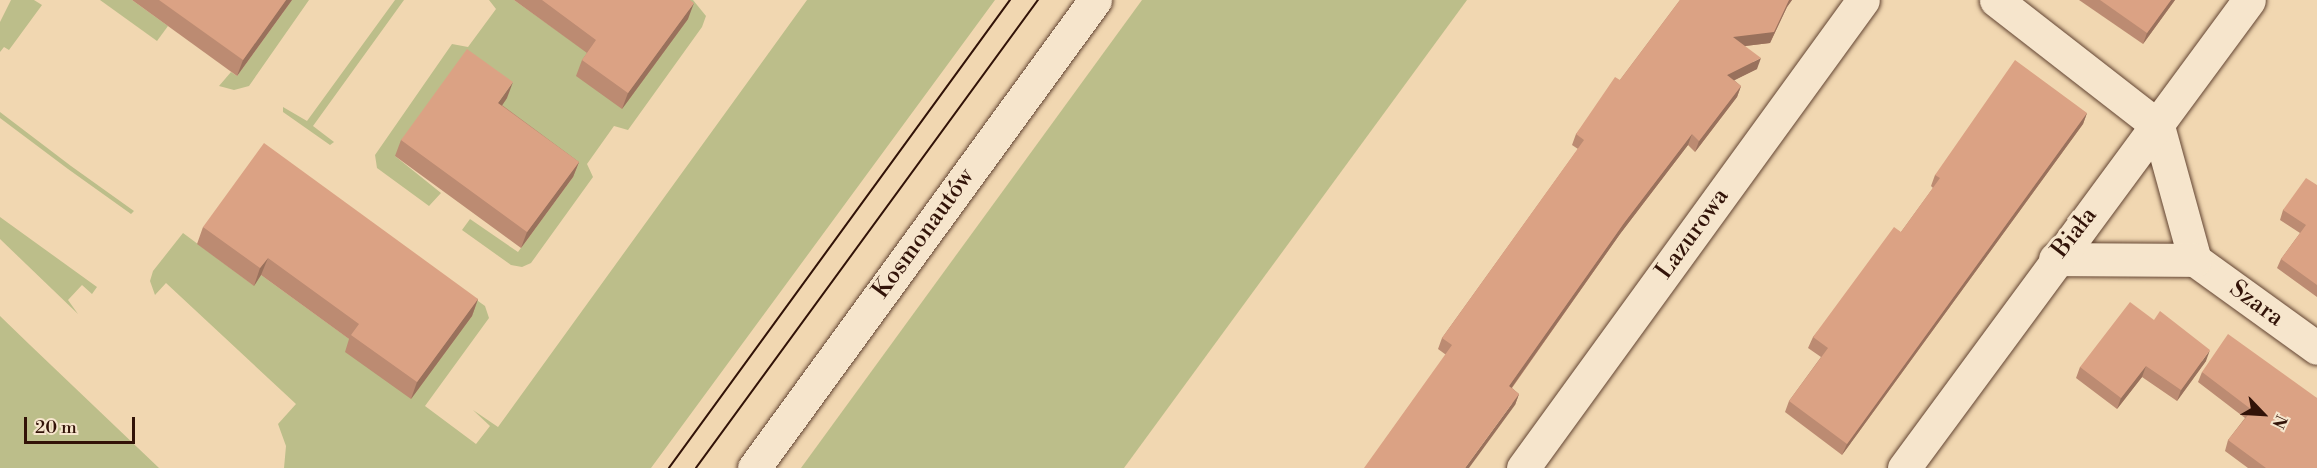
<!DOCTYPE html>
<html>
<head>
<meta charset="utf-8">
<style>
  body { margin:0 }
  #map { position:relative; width:2317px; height:468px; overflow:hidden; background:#f1d7b1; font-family:"Libre Bodoni",serif }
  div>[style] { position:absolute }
  .green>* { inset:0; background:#bcbe8a }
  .roads { filter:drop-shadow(0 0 2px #624432) drop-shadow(0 0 2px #624432) }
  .minor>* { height:33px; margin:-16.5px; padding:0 16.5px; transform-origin:16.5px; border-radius:16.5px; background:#f6e5cc }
  .secondary>* { height:33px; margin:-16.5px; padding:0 16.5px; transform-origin:16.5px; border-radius:16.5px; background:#f6e5cc }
  .tram>* { height:1.5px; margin:-0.75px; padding:0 0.75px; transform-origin:0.75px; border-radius:0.75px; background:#321308 }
  .wall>* { inset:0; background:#bc8b72 }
  .shaded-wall>* { inset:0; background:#99715c }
  .building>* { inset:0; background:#dba284 }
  span { translate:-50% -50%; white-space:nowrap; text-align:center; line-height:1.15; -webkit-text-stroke:6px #f6e5cc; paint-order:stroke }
  .street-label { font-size:24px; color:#321308 }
  .north { position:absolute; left:2233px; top:384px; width:60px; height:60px; -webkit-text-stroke:4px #f6e5cc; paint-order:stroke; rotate:115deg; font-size:16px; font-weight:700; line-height:24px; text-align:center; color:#321308 }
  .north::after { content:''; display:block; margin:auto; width:21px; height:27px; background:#321308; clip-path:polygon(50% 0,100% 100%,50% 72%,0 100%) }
  .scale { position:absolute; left:24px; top:417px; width:111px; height:27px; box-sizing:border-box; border:3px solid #321308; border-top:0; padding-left:8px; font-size:18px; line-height:21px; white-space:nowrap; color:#321308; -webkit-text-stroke:4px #f6e5cc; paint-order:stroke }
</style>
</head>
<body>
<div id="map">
  <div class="green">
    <div style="clip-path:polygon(11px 0,34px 0,42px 5px,9px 50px,4px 47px,0 52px,0 22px)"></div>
    <div style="clip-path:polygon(100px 0,132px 0,168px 26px,157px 41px)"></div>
    <div style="clip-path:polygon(292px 0,309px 0,249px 86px,234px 90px,219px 86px,231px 72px,237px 76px)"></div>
    <div style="clip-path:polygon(395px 0,404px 0,313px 126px,334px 142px,330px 145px,283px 112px,283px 107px,307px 121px)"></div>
    <div style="clip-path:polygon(489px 0,514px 0,591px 55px,663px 0,693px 0,706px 16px,702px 27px,628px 130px,614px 126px,587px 164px,593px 177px,531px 263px,522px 267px,511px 265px,462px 230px,470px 219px,518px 252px,573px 177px,395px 156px,441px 193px,429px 206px,377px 168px,375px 155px,452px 44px,468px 47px,496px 9px)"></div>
    <div style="clip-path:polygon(807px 0,995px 0,651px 468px,284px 468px,286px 446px,278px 424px,296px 404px,166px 283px,155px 295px,150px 281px,153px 271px,183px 233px,253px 285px,261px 275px,352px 341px,442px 275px,485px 306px,489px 318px,425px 406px,476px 444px,490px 426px,473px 410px,498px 427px)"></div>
    <div style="clip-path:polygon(1142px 0,1467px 0,1124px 468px,801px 468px)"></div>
    <div style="clip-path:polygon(0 112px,71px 166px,134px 211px,131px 214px,68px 169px,0 118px)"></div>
    <div style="clip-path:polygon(0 217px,97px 287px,92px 294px,82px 285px,68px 300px,78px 314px,0 239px)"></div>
    <div style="clip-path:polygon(0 316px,30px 345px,159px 468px,0 468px)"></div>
  </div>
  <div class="roads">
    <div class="minor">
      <div style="left:1996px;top:0;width:205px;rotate:37.9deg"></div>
      <div style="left:2158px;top:126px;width:139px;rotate:74.6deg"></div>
      <div style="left:2195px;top:260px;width:150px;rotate:35.8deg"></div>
      <div style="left:2055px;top:259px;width:140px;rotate:0.4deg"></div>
      <div style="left:1523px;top:468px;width:578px;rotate:-54deg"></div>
      <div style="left:1904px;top:468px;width:581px;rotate:-53.6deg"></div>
    </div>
    <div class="secondary">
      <div style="left:754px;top:468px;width:579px;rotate:-53.92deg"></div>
    </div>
  </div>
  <div class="tram">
    <div style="left:669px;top:468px;width:579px;rotate:-53.92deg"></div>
    <div style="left:696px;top:468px;width:580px;rotate:-53.84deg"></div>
  </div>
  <div class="wall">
    <div style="clip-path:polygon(132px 0,292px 0,237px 76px)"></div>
    <div style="clip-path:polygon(514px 0,690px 0,688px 19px,622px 109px,576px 76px,582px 60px,587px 53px)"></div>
    <div style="clip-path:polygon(1680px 0,1792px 0,1787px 7px,1770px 43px,1745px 46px,1757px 69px,1734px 80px,1741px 86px,1737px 97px,1695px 152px,1688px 145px,1620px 234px,1512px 388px,1519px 394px,1515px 405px,1438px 349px,1442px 338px,1578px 149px,1572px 145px,1576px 134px,1620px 80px)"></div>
    <div style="clip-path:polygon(2079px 0,2175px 0,2143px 44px)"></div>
    <div style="clip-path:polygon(507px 98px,502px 105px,579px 162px,573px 177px,521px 248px,395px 156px,401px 140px)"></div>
    <div style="clip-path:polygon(2087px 113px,2083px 124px,1842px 455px,1785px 412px,1789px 401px,1821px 357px,1808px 348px,1813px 337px,1901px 232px,1933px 188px,1931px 186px,1935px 175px)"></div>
    <div style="clip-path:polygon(2317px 185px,2317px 297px,2277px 268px,2281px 259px,2300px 233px,2280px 220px,2283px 210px)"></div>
    <div style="clip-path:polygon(203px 227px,478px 299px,472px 316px,411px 399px,345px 352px,349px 339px,261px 275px,254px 286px,197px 244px)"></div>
    <div style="clip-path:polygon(2206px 361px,2177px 401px,2142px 377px,2117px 409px,2076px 378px,2080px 367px)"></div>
    <div style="clip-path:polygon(2202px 372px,2317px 398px,2317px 468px,2248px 468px,2225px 451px,2228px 440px,2245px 418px,2198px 382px)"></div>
  </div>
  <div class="shaded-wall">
    <div style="clip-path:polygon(286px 0,292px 0,237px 76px,243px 60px)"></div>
    <div style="clip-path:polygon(1789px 0,1792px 0,1787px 7px,1770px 43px,1729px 48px,1733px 37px)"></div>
    <div style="clip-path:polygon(2171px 0,2175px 0,2143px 44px,2147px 33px)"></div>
    <div style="clip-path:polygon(694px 3px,688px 19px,622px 109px,628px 93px)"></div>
    <div style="clip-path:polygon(1761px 58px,1757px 69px,1723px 86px,1727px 75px)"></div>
    <div style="clip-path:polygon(513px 82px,507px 98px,493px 119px,498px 103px)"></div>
    <div style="clip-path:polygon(1741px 86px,1737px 97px,1695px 152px,1699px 141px)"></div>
    <div style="clip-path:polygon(2087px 113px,2083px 124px,1842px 455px,1847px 444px)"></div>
    <div style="clip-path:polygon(1692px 134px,1688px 145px,1620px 234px,1505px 397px,1509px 386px,1624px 223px)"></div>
    <div style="clip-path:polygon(579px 162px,573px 177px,521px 248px,527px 232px)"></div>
    <div style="clip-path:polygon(268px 258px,261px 275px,254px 286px,260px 268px)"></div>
    <div style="clip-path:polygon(478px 299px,472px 316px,411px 399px,417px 382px)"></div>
    <div style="clip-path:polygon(2210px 350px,2206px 361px,2177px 401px,2181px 390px)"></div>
    <div style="clip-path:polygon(2146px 366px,2142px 377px,2117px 409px,2121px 398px)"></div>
    <div style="clip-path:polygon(1519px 394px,1515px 405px,1469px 468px,1465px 468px)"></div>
  </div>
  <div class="building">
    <div style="clip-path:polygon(159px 0,286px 0,243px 60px)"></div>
    <div style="clip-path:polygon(542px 0,690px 0,694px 3px,628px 93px,582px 60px,596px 40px)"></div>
    <div style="clip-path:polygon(1680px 0,1789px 0,1774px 32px,1733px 37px,1761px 58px,1727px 75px,1741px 86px,1699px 141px,1692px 134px,1624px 223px,1509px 386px,1519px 394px,1465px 468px,1364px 468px,1452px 345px,1442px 338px,1584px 140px,1576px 134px,1615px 77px,1620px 80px)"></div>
    <div style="clip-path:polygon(2100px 0,2171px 0,2147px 33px)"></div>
    <div style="clip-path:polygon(467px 49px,513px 82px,498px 103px,579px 162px,527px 232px,401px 140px)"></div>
    <div style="clip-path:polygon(2015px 60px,2087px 113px,1847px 444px,1789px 401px,1828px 348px,1813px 337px,1894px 227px,1901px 232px,1940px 178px,1935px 175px)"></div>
    <div style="clip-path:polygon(264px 143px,478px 299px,417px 382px,351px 335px,359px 324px,268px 258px,260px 268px,203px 227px)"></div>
    <div style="clip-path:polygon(2306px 178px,2317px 185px,2317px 285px,2281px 259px,2306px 225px,2283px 210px)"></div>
    <div style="clip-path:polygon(2130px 302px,2154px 320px,2160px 311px,2210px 350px,2181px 390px,2146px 366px,2121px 398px,2080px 367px)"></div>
    <div style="clip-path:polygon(2228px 334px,2317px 398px,2317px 468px,2266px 468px,2228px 440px,2252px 410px,2202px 372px)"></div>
  </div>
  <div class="street-label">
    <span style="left:2075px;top:233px;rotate:-52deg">Biała</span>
    <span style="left:924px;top:234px;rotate:-54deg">Kosmonautów</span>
    <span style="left:1693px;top:234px;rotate:-54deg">Lazurowa</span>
    <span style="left:2256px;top:304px;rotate:36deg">Szara</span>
  </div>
  <div class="north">N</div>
  <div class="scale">20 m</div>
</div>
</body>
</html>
